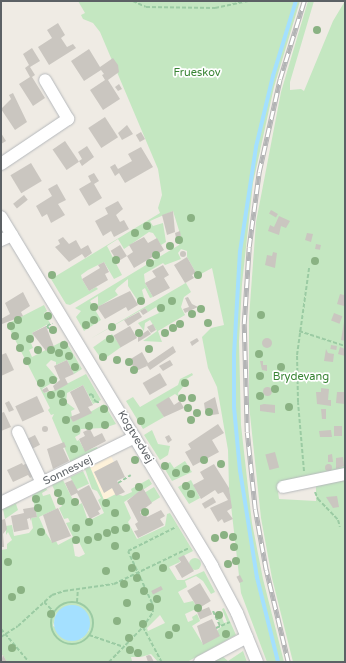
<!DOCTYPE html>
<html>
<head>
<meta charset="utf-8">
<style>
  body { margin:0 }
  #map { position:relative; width:346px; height:663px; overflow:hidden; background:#efebe4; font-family:"Varela Round",sans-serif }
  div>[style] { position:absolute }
  .commercial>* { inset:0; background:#fef2da }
  .green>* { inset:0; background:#c4e7c1; transform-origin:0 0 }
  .round { border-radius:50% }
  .water>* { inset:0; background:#a4e0ff }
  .stream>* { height:3.5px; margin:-1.75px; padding:0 1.75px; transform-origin:1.75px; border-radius:1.75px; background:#a4e0ff }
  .building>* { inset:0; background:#cac6c0; transform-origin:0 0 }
  .path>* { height:2px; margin-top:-1px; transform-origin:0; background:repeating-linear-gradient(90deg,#9bcba3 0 4px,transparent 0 6px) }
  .path>.ring { margin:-1px; padding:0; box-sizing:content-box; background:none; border:2px solid #9bcba3; border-radius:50% }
  .roads { filter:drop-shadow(0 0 1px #b5b8bb) drop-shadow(0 0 1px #b5b8bb) }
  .minor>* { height:12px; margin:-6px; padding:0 6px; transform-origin:6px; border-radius:6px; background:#fff }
  .rail>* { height:4.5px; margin-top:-2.25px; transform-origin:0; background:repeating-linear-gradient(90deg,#fff 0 9px,#b3b4b5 0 18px); box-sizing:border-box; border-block:1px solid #b3b4b5 }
  .trees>* { width:8px; height:8px; margin:-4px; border-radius:50%; background:#8ab283 }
  span { translate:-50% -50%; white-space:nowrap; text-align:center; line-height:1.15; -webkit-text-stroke:3.5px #fff; paint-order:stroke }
  .park-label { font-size:11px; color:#388434 }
  .street-label { font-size:11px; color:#5c6165 }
  .frame { position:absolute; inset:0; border:2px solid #5c6165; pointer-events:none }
</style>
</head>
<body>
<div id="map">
  <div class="commercial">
    <div style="clip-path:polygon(111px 456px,114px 462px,94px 472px,104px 492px,112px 488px,116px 494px,104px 500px,90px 467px)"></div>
  </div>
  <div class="green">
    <div style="clip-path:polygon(78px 1px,300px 1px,274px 87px,253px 183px,242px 284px,239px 342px,241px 425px,252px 523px,263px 579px,284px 662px,267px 662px,241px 593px,229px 488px,228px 450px,217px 387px,208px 368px,202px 337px,211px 328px,224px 325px,212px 268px,201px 274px,196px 273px,187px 257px,187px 251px,181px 249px,178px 253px,181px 259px,165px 265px,163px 263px,144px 274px,145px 283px,153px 297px,150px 298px,145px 288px,142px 290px,145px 301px,140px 304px,128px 286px,128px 279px,117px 288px,115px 291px,118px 295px,98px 307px,98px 296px,90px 301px,101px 320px,84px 331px,76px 317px,81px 311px,75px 308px,179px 245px,181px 237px,173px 211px,150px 221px,153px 226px,163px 223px,166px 242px,161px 245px,153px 233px,149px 232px,124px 249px,118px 239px,107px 246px,122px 275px,114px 279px,104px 262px,88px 270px,81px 275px,82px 279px,89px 291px,96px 287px,98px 289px,70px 305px,66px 304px,51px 279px,160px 213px,158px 208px,162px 195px,158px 169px,100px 32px,93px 23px,83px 19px,81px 15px,85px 13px)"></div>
    <div style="clip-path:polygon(evenodd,308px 1px,314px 1px,290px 82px,290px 90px,301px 89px,304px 91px,333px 21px,345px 1px,345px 662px,293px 662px,272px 578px,261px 518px,249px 405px,249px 318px,256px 222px,281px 92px,308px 1px,316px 484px,316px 501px,279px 499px,278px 492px,316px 484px)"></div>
    <div style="clip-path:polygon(189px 281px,186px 283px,191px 292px,184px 297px,181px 307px,185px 315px,158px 331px,162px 342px,143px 341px,157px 331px,150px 320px,145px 323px,144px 331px,138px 323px,159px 313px,156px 307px,148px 312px,145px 308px,90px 339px)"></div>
    <div style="clip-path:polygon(44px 305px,47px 311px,44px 313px,50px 323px,32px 333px,34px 336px,29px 338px,33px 348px,29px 350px,32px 357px,65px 340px,82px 369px,74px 374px,67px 360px,56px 365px,56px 362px,51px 360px,46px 365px,58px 379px,42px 389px,44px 393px,55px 390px,86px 374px,101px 400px,93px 404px,83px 385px,67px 393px,66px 402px,75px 409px,71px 411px,73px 422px,104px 404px,116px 424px,104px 428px,81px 429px,80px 434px,75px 437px,77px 441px,79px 440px,85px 451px,97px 447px,98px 450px,71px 463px,52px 418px,54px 414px,51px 415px,48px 410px,50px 408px,7px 324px)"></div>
    <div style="left:112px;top:334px;width:16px;height:23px;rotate:55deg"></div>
    <div style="clip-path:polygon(192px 373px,193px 375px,183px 381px,183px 387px,178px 393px,179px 397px,175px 394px,157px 405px,164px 417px,143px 429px,126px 401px,133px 397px,140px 407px,178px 385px,180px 379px)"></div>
    <div style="clip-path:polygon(152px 430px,158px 444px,170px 446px,168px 455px,160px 460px,144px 435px)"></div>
    <div style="clip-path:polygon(185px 461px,192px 472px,172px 481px,163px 466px,170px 462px,174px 468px)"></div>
    <div style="clip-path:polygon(evenodd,90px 467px,104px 500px,116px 494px,123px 496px,132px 492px,131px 489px,149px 479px,152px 484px,124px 502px,131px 518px,128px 522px,137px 539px,165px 526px,167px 514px,170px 513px,193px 551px,179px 558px,180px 562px,169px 567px,177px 580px,184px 580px,204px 571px,215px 592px,211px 594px,203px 581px,196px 576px,185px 581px,187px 587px,178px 592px,184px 603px,193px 601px,197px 607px,202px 606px,185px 614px,188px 622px,193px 620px,192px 617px,197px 614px,200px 621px,192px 626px,203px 644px,221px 627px,215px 614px,220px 612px,224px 623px,227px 622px,222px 609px,224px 608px,236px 635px,187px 662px,158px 662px,151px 654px,141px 657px,131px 657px,132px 661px,129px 662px,7px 662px,3px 655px,1px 656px,1px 550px,7px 549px,7px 544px,12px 540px,8px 532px,6px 535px,6px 526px,12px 525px,14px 536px,29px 533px,33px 528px,31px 518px,37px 517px,32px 495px,46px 488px,49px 493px,47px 490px,42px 493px,43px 496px,50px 494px,56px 509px,39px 517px,46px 533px,52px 542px,56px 541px,58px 545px,73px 537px,66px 523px,70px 522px,68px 518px,64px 519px,59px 508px,62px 506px,52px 485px,63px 480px,76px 506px,82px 503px,88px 521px,104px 513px,98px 500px,101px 498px,97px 491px,92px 489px,85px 469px,90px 467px,79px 542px,85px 554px,79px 557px,75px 556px,73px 544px,79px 542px,90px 467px,70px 605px,89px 630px,81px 639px,53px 626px,56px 614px,70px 605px,90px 467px,160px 615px,165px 623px,148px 631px,147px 628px,160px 615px)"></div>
    <div style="left:83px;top:471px;width:14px;height:14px;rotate:65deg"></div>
    <div style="clip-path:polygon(191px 480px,200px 498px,189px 504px,178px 487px)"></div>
    <div style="left:154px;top:487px;width:12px;height:11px;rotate:59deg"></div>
    <div style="clip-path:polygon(21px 501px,16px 504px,18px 510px,5px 519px,3px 509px)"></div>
    <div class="round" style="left:189px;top:558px;width:12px;height:12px"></div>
    <div style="clip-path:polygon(243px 651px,247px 662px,210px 662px,222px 656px,228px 661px)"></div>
  </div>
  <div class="water">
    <div class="round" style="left:54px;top:605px;width:36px;height:36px"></div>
  </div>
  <div class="stream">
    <div style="left:278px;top:662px;width:87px;rotate:-104deg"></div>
    <div style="left:257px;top:578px;width:108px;rotate:-99deg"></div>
    <div style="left:240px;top:471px;width:63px;rotate:-95.4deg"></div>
    <div style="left:234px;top:408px;width:53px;rotate:-90deg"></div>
    <div style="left:234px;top:355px;width:103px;rotate:-86.7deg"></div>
    <div style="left:240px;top:252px;width:106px;rotate:-81.3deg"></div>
    <div style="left:256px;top:147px;width:73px;rotate:-76.5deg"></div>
    <div style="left:273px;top:76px;width:78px;rotate:-73deg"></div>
  </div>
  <div class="building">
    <div style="clip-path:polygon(58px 23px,65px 35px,61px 38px,67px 47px,73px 44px,76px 48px,49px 65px,38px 47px,52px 38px,47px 30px)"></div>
    <div style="clip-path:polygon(32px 48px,40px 61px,30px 67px,35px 75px,32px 77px,45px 98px,33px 106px,19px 84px,30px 77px,25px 68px,29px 65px,23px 54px)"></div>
    <div style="clip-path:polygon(89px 49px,100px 67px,113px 58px,118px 65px,119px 72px,108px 80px,120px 99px,103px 110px,90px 90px,105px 80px,102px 75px,104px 74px,101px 70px,84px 81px,71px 61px)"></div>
    <div style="clip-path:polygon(119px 84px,122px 89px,118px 91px,115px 87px)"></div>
    <div style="clip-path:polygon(13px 93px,27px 122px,15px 130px,1px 109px,11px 99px,9px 95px)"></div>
    <div style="left:105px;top:117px;width:24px;height:20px;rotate:57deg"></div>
    <div style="clip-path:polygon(127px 125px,133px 134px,122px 140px,118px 133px)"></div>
    <div style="left:141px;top:132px;width:8px;height:6px;rotate:60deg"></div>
    <div style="clip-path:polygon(1px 133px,6px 141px,1px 144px)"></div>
    <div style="left:65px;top:141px;width:25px;height:15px;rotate:56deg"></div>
    <div style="clip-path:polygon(87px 146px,94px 157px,82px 166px,79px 161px,82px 159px,78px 152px)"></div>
    <div style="clip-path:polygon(141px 147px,153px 167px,125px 183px,119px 173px,115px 176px,110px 167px,115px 164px,118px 169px,132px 161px,128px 154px)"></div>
    <div style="left:31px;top:163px;width:21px;height:24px;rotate:59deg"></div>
    <div style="clip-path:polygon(94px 173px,99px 181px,94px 184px,102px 198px,89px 206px,79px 189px,91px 182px,88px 176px)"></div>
    <div style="clip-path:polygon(57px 184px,66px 200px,58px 204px,65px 215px,51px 223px,47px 214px,42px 217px,36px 206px,52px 196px,48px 189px)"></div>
    <div style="left:24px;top:195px;width:6px;height:14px;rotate:51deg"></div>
    <div style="clip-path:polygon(118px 201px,123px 209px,116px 215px,120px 222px,124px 220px,129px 229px,114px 237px,111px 231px,103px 236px,95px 221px,108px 214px,105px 208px)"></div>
    <div style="left:271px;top:210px;width:8px;height:4px;rotate:30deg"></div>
    <div style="clip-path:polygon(173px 211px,175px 232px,167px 235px,162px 215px)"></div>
    <div style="clip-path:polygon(279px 216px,290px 221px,286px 228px,281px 226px,279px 235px,268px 231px,270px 225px,274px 227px)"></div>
    <div style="clip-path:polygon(180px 231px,181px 237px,176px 238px,175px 233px)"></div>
    <div style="clip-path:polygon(307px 233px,313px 234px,311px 242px,305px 240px)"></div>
    <div style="clip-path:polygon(63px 237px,69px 244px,76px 240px,81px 249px,88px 245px,92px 253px,85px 258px,82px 254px,69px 262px,55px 247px,60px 244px,58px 240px)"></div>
    <div style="clip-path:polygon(144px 237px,148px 243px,157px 238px,164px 250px,134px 268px,127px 256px,133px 252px,129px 245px)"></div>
    <div style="left:316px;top:244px;width:5px;height:5px;rotate:11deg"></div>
    <div style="left:120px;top:245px;width:13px;height:11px;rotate:58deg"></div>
    <div class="round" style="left:180px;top:251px;width:6px;height:6px"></div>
    <div style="clip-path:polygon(273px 252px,277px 253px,275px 268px,265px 265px,267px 255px,272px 256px)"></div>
    <div style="clip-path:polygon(187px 257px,196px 273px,192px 275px,194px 278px,185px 283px,174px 265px)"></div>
    <div style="clip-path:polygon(104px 262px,109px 272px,105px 274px,108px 280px,89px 291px,82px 279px,100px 268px,98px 265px)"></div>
    <div style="clip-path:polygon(163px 265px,169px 275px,164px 278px,170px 288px,153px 297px,145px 283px,156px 277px,152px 271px)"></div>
    <div style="clip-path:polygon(130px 291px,138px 305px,128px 311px,126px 307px,105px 319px,97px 307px)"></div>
    <div style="clip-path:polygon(345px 291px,344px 306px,337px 304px,340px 294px,344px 295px)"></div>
    <div style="clip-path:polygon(23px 292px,30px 306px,21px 312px,23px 316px,2px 324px,1px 319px,10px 314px,5px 303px)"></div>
    <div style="clip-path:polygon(188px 297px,192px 304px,198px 307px,185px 313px,183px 309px,189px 307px,185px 298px)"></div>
    <div style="clip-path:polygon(145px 308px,148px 312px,143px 315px,140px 311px)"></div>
    <div style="clip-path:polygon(139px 312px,142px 317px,128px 326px,124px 320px)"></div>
    <div style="left:334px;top:313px;width:9px;height:8px;rotate:21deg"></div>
    <div style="clip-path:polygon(344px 322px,345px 322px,345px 341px,341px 340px)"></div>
    <div style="clip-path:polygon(153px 324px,156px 330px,151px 333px,147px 327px)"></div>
    <div style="clip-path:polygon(46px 326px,54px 347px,46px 351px,32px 333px)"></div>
    <div style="left:130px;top:326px;width:14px;height:19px;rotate:60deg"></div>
    <div style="clip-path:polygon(148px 330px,151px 334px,138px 342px,138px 337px)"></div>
    <div class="round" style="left:262px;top:338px;width:10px;height:10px"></div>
    <div style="clip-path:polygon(197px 338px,199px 341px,192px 346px,190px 342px)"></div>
    <div style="left:331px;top:345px;width:6px;height:4px;rotate:9deg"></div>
    <div style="clip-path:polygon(173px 346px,176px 352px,150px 370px,146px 364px,147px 366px,136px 371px,129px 360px,142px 352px,148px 363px)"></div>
    <div style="clip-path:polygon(340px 347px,345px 349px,345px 356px,338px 354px)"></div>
    <div style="clip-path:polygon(326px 349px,328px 353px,334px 354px,333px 362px,324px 361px)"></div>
    <div style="clip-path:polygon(6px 353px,14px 370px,1px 376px,1px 355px)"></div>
    <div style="clip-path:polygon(67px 360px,74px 374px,65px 378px,68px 384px,55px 391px,53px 386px,60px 380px,54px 366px)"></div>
    <div style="clip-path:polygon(170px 360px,173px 365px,163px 371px,159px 366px)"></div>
    <div style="clip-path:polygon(260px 361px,263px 361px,263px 365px,267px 365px,267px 371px,262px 370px)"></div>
    <div style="left:307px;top:372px;width:6px;height:5px;rotate:9deg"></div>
    <div style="left:160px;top:373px;width:14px;height:20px;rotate:60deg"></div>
    <div style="clip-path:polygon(83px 385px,93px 405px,88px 407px,92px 413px,73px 422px,70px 417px,80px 413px,70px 392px)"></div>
    <div class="round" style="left:262.5px;top:386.5px;width:9px;height:9px"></div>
    <div style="clip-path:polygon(47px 387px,49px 391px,44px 393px,42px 390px)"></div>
    <div style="clip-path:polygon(321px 388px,329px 389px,328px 400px,331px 400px,331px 406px,317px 404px,316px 392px,321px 392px)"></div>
    <div style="clip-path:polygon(337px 392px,345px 392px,345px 404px,336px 403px)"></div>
    <div style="left:37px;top:396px;width:17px;height:24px;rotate:65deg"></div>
    <div style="clip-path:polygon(169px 397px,174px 405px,180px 401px,184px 408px,164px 417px,156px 405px)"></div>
    <div style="clip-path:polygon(215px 397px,219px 414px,212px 415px,211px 409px,205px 410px,204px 403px)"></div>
    <div style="clip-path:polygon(9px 401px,14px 410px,9px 412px,5px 403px)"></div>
    <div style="clip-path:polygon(264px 404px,275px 405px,275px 413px,260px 411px,260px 405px)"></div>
    <div style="clip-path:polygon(321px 409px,326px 409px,326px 419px,322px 419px)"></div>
    <div style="clip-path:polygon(4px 412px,11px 427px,1px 431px,1px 413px)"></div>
    <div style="clip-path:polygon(218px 424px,224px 433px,212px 440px,219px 452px,193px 466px,185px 452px,191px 449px,188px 444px)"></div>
    <div class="round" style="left:42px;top:426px;width:6px;height:6px"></div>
    <div style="left:334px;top:426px;width:8px;height:10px"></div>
    <div style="clip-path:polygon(90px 429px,94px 437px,102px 433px,106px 441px,85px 452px,79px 439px,85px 436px,83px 432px)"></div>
    <div style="clip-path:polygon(331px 430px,332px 437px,320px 437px,319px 431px)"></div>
    <div style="left:35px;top:435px;width:11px;height:9px;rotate:63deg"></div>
    <div style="clip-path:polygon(169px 435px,172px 440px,168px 443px,165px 437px)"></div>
    <div style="clip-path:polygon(64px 442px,66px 447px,63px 448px,69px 461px,53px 469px,47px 449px)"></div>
    <div style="left:275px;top:452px;width:16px;height:10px;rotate:75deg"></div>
    <div style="clip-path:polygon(332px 454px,333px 462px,328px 462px,328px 455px)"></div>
    <div style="clip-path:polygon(343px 457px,344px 466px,336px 469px,336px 458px)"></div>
    <div style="clip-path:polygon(117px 460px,125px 477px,117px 481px,125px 492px,116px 496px,112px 488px,104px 493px,94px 472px)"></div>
    <div style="clip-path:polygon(30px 462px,36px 475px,30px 478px,28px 475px,13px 482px,7px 470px,22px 463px,23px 465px)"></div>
    <div class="round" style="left:324.5px;top:463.5px;width:7px;height:7px"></div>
    <div style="clip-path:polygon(214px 464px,229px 488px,232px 508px,227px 511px,233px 519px,224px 523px,222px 519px,218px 522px,210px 508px,228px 500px,223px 492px,218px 494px,215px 490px,201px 499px,193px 485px,204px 479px,200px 472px)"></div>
    <div style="clip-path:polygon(72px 480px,78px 491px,89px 485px,101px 509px,98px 511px,100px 514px,90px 519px,77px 493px,71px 496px,65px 483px)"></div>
    <div style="clip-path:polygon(143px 488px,152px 503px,140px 512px,142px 516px,145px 514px,147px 517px,161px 510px,165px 516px,160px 519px,164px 525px,138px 538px,134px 531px,138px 530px,135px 524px,138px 522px,127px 501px)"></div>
    <div style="clip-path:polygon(337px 496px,339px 507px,333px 508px,326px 497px)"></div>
    <div style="left:213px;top:497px;width:6px;height:13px;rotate:59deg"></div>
    <div style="clip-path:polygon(35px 507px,37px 517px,31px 518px,30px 521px,30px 518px,27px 519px,29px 529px,14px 532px,11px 516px,24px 513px,23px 509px)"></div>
    <div style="clip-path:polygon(58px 508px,71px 536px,52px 543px,43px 515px)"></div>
    <div style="clip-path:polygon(5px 519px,7px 529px,3px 534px,4px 547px,1px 547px,1px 520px)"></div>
    <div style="clip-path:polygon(184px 555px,194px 571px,182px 578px,175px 566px,181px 562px,178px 558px)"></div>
    <div style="left:240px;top:575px;width:7px;height:4px;rotate:63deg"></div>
    <div style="left:200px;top:583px;width:21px;height:15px;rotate:59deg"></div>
    <div style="left:161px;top:586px;width:4px;height:11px;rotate:63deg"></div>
    <div style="left:209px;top:607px;width:8px;height:13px;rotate:67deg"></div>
    <div style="clip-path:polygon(212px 619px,220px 636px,203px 645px,197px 626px)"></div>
    <div style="clip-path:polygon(3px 655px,7px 662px,1px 662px)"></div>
    <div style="clip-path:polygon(149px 655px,151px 656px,154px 662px,148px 662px,146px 656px)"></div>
  </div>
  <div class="path">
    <div style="left:133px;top:1px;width:14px;rotate:25deg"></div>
    <div style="left:146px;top:7px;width:69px;rotate:0.8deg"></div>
    <div style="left:215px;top:8px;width:35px;rotate:-12deg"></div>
    <div style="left:49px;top:329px;width:4px;rotate:-124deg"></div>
    <div style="left:47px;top:326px;width:6px;rotate:-31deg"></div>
    <div style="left:299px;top:331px;width:48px;rotate:18.1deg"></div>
    <div style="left:89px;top:395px;width:3px;rotate:-18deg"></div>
    <div style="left:92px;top:394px;width:8px;rotate:67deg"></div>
    <div style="left:95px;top:401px;width:5px;rotate:22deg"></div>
    <div style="left:304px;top:471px;width:69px;rotate:-95deg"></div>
    <div style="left:298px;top:402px;width:47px;rotate:-91.2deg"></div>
    <div style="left:297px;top:355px;width:88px;rotate:-82.1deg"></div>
    <div style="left:118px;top:483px;width:15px;rotate:-32deg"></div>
    <div style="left:315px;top:492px;width:8px;rotate:67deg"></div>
    <div style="left:318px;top:499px;width:29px;rotate:46deg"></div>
    <div style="left:338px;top:520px;width:7px;rotate:74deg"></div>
    <div class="ring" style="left:51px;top:602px;width:40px;height:40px"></div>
    <div style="left:44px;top:602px;width:14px;rotate:45deg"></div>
    <div style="left:77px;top:602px;width:13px;rotate:-86deg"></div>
    <div style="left:213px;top:611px;width:17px;rotate:65deg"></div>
    <div style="left:143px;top:627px;width:40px;rotate:62deg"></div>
    <div style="left:216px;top:628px;width:15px;rotate:-23deg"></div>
    <div style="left:1px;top:629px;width:43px;rotate:49.7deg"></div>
    <div style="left:89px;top:635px;width:37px;rotate:19deg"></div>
    <div style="left:1px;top:637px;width:20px;rotate:-33deg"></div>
    <div style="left:18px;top:626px;width:46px;rotate:-42.4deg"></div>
    <div style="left:52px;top:595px;width:13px;rotate:-18deg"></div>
    <div style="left:64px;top:591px;width:50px;rotate:-8deg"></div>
    <div style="left:114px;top:584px;width:83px;rotate:-25.6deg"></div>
    <div style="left:109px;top:662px;width:49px;rotate:-45.8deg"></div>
    <div style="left:143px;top:627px;width:18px;rotate:-56deg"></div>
    <div style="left:153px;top:612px;width:9px;rotate:-96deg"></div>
    <div style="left:152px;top:603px;width:57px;rotate:-114.8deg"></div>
    <div style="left:128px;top:551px;width:54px;rotate:-26.6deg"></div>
  </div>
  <div class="roads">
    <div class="minor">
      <div style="left:1px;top:164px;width:81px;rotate:-33.9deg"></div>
      <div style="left:68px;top:119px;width:45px;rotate:-120.5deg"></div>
      <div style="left:1px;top:217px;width:408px;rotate:58.8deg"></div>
      <div style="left:212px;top:566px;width:53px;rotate:62deg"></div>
      <div style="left:237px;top:613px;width:53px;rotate:67.8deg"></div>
      <div style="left:1px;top:240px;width:12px;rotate:-24deg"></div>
      <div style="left:18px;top:432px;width:56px;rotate:64.8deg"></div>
      <div style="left:283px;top:487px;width:63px;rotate:-11.8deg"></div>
      <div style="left:1px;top:503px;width:149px;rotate:-26.2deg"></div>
      <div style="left:200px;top:662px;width:53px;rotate:-28deg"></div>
    </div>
  </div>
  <div class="rail">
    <div style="left:288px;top:662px;width:95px;rotate:-103.4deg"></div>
    <div style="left:266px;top:570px;width:62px;rotate:-100.2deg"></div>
    <div style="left:255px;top:509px;width:77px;rotate:-95.9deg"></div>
    <div style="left:247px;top:432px;width:108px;rotate:-91.6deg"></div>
    <div style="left:244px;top:324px;width:77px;rotate:-86.3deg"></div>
    <div style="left:249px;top:247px;width:76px;rotate:-82.4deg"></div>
    <div style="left:259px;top:172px;width:95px;rotate:-77.3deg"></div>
    <div style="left:280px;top:79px;width:82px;rotate:-72.9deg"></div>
  </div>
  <div class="trees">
    <div style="left:317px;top:30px"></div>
    <div style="left:191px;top:218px"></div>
    <div style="left:147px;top:226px"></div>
    <div style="left:135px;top:233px"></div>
    <div style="left:179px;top:240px"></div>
    <div style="left:170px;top:246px"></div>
    <div style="left:156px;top:255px"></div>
    <div style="left:116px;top:260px"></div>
    <div style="left:315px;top:261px"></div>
    <div style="left:150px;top:263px"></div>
    <div style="left:52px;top:275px"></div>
    <div style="left:198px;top:275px"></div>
    <div style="left:141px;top:301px"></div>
    <div style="left:172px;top:301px"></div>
    <div style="left:94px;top:307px"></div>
    <div style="left:161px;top:308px"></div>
    <div style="left:201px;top:309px"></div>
    <div style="left:192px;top:314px"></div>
    <div style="left:261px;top:315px"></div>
    <div style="left:48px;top:316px"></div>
    <div style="left:18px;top:320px"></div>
    <div style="left:94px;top:320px"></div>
    <div style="left:208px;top:323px"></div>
    <div style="left:180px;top:324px"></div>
    <div style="left:86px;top:325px"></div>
    <div style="left:11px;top:326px"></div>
    <div style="left:112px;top:327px"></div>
    <div style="left:173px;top:328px"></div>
    <div style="left:53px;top:330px"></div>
    <div style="left:139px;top:333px"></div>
    <div style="left:165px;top:333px"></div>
    <div style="left:15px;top:336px"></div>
    <div style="left:30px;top:339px"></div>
    <div style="left:110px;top:339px"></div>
    <div style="left:64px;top:345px"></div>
    <div style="left:20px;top:348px"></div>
    <div style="left:149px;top:349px"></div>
    <div style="left:38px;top:350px"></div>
    <div style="left:51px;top:350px"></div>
    <div style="left:59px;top:353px"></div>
    <div style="left:259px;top:354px"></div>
    <div style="left:69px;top:356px"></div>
    <div style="left:103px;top:357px"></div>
    <div style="left:117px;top:360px"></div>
    <div style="left:27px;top:361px"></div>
    <div style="left:129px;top:362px"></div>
    <div style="left:75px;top:367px"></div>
    <div style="left:281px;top:367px"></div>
    <div style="left:134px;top:370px"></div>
    <div style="left:260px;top:376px"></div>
    <div style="left:53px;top:380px"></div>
    <div style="left:41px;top:383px"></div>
    <div style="left:185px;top:383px"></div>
    <div style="left:275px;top:389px"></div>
    <div style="left:61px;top:394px"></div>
    <div style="left:51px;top:395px"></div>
    <div style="left:260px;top:396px"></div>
    <div style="left:182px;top:398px"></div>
    <div style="left:192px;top:398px"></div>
    <div style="left:63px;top:402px"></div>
    <div style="left:289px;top:407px"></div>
    <div style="left:188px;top:408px"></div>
    <div style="left:104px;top:409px"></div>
    <div style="left:209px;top:412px"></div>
    <div style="left:197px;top:413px"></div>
    <div style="left:66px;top:420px"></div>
    <div style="left:191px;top:420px"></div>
    <div style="left:141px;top:421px"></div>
    <div style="left:105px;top:425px"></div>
    <div style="left:89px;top:426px"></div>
    <div style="left:76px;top:429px"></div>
    <div style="left:74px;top:449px"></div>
    <div style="left:135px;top:460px"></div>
    <div style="left:204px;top:460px"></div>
    <div style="left:221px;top:464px"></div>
    <div style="left:165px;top:466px"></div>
    <div style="left:186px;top:469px"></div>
    <div style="left:176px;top:473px"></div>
    <div style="left:186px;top:486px"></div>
    <div style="left:139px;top:487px"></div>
    <div style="left:58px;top:493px"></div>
    <div style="left:191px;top:494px"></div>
    <div style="left:36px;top:499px"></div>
    <div style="left:61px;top:501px"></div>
    <div style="left:75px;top:502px"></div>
    <div style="left:106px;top:503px"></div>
    <div style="left:38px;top:508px"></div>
    <div style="left:145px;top:512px"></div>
    <div style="left:115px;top:513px"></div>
    <div style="left:89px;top:522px"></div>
    <div style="left:76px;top:528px"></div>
    <div style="left:126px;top:528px"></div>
    <div style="left:115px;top:530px"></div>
    <div style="left:41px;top:532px"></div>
    <div style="left:107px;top:533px"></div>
    <div style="left:224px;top:535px"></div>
    <div style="left:98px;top:537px"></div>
    <div style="left:233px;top:537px"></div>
    <div style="left:215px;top:538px"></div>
    <div style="left:76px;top:540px"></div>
    <div style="left:88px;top:540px"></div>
    <div style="left:115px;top:546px"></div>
    <div style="left:234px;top:547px"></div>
    <div style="left:136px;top:556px"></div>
    <div style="left:236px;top:561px"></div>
    <div style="left:8px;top:562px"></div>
    <div style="left:228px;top:564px"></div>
    <div style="left:132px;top:568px"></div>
    <div style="left:163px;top:568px"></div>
    <div style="left:106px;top:571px"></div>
    <div style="left:137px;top:578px"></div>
    <div style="left:124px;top:584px"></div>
    <div style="left:21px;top:590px"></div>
    <div style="left:144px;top:591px"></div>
    <div style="left:12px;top:597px"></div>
    <div style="left:157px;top:599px"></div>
    <div style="left:127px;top:603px"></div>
    <div style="left:150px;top:607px"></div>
    <div style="left:198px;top:608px"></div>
    <div style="left:51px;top:614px"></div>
    <div style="left:219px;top:615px"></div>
    <div style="left:117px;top:621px"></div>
    <div style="left:143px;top:624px"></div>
    <div style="left:176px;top:628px"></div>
    <div style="left:226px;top:634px"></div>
    <div style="left:169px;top:635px"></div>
    <div style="left:129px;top:638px"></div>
    <div style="left:12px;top:648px"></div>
    <div style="left:130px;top:650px"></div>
    <div style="left:138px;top:653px"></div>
  </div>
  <div class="park-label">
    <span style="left:197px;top:73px">Frueskov</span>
    <span style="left:301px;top:377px">Brydevang</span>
  </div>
  <div class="street-label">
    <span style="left:135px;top:437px;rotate:59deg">Kogtvedvej</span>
    <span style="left:68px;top:471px;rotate:-26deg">Sonnesvej</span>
  </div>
  <div class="frame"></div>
</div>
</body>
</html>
